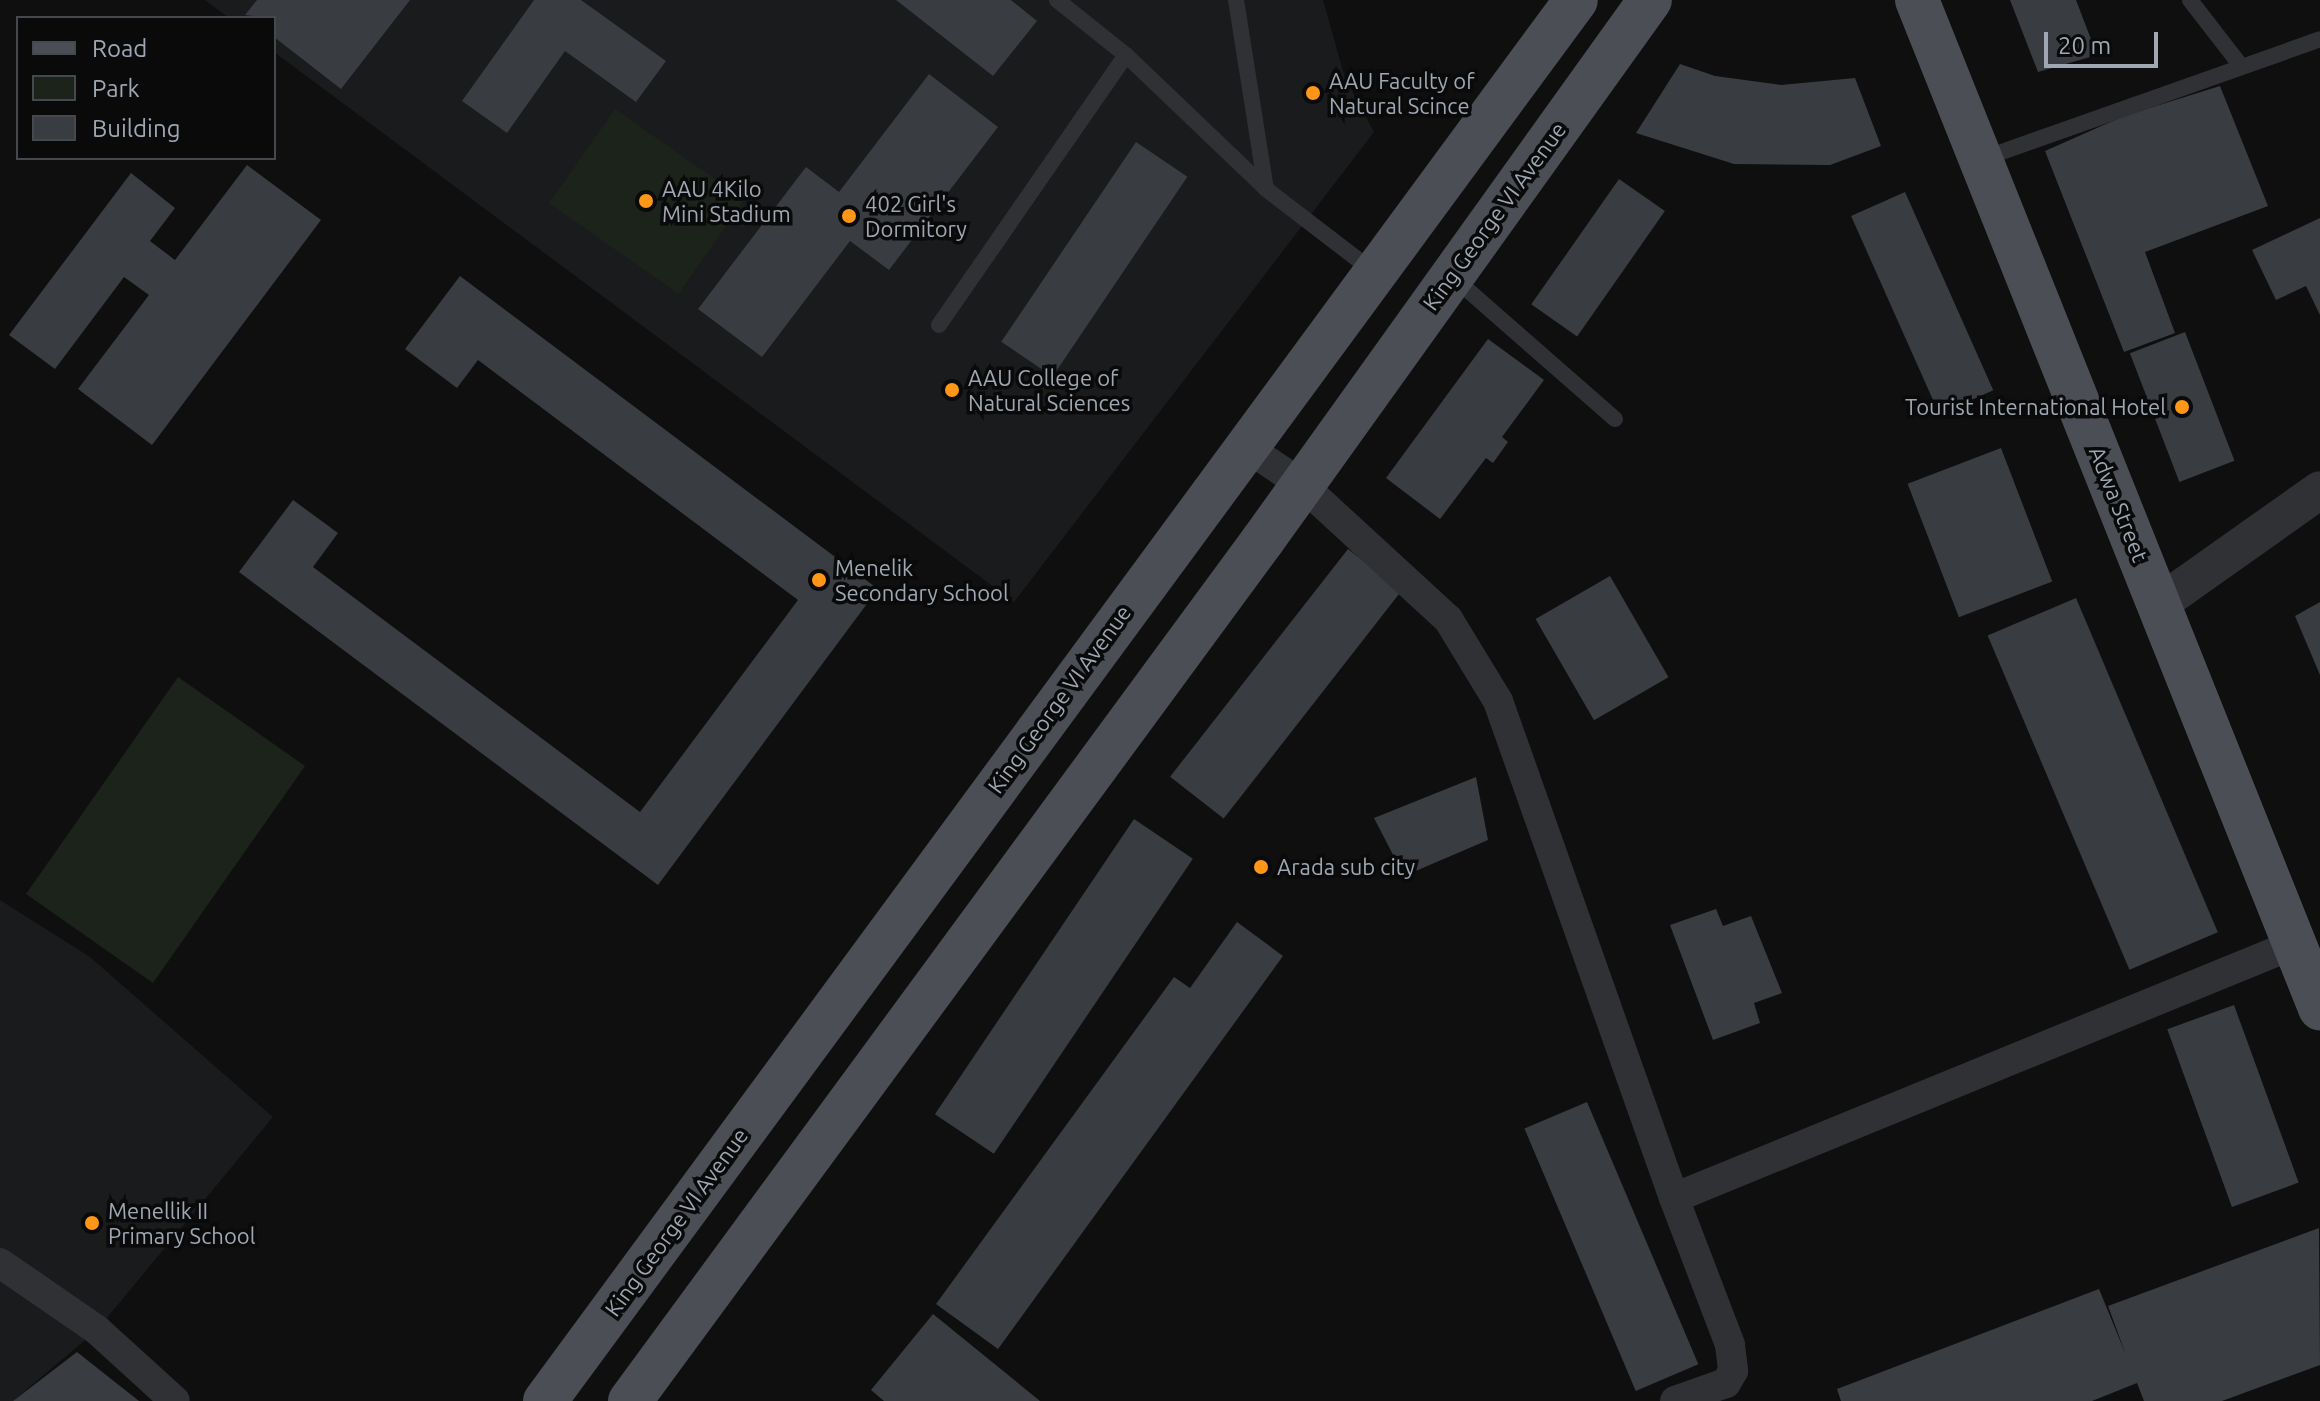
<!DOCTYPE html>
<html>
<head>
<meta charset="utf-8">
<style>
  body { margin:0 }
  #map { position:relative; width:2320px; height:1401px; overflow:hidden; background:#0f0f10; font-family:Ubuntu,sans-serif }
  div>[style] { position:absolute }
  .built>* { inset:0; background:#1a1b1d }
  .green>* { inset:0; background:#1b231b; transform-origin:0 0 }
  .building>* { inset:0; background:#393c40; transform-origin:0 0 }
  .service>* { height:16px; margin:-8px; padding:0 8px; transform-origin:8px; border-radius:8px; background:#2f3135 }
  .minor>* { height:30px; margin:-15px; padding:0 15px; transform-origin:15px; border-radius:15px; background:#2f3135 }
  .tertiary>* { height:38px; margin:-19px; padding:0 19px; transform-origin:19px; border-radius:19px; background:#2f3135 }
  .primary>* { height:44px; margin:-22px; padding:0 22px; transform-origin:22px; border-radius:22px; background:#4b4e55 }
  .dots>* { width:22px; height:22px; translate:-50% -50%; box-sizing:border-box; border:4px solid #0a0a0b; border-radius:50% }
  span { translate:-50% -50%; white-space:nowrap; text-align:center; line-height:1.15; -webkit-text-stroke:7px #0a0a0b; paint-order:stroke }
  .poi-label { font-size:22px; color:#9ea7b2 }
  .left { translate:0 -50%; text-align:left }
  .right { translate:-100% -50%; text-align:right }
  .street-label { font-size:22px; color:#9ea7b2 }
  .legend { position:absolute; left:16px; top:16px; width:260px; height:144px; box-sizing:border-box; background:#0a0a0b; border:2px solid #45494e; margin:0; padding:10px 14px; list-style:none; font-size:24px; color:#9ea7b2 }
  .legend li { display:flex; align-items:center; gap:16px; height:40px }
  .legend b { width:40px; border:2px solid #45494e }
  .scale { position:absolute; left:2044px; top:32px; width:114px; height:36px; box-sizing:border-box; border:4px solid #9ea7b2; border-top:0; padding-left:10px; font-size:24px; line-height:28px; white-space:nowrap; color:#9ea7b2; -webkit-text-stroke:6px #0a0a0b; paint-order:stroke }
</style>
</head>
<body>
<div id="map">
  <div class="built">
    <div style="clip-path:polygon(205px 0,1323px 0,1345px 78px,1374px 132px,1014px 602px,274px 52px,274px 18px,229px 18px)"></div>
    <div style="clip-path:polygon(0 900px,90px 957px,273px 1117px,97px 1330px,13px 1401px,0 1401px)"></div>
  </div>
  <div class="green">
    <div style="left:615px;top:109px;width:158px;height:115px;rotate:35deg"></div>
    <div style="left:178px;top:677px;width:155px;height:265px;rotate:35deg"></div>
  </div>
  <div class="building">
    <div style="clip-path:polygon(257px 0,410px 0,341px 89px,274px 37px,274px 18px,245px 15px)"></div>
    <div style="clip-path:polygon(534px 0,581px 0,666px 61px,636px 102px,565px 51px,507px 133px,462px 101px)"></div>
    <div style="clip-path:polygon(896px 0,1011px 0,1037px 21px,993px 76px)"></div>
    <div style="clip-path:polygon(2010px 0,2076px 0,2097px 55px,2038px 72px)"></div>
    <div style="clip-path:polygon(1680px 64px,1715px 76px,1781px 85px,1855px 78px,1881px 146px,1830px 165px,1734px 164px,1636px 133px)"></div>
    <div style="clip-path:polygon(929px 74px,998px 127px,889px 270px,850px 241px,762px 357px,698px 309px,806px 167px,839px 192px)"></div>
    <div style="clip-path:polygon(2220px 86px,2268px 206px,2145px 252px,2175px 333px,2124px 352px,2045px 151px,2124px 116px)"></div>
    <div style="left:1136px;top:142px;width:62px;height:241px;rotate:34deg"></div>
    <div style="clip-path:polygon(247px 165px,321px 220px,152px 445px,78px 389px,149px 295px,124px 277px,55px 369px,9px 335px,131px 173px,175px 208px,150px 241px,175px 260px)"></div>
    <div style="left:1619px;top:179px;width:56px;height:153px;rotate:35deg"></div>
    <div style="left:1905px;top:192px;width:217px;height:59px;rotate:66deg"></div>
    <div style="clip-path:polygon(2320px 218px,2320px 315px,2306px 286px,2276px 300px,2252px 250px)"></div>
    <div style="clip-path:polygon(460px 276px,878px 589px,658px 885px,239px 572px,293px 500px,338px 533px,313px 567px,640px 812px,798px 600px,478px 360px,457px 388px,405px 349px)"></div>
    <div style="left:2185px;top:332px;width:138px;height:59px;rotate:69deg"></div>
    <div style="clip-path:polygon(1488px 339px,1544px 380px,1502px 437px,1508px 442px,1493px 463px,1486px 458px,1440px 519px,1386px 478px)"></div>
    <div style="left:2001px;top:448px;width:143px;height:100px;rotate:69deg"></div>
    <div style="left:1348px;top:549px;width:68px;height:289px;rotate:38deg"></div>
    <div style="left:1610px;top:576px;width:117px;height:86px;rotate:60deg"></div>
    <div style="left:2076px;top:598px;width:363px;height:96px;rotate:67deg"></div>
    <div style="clip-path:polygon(2320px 602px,2320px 675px,2295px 616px)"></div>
    <div style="clip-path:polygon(1476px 777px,1488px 840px,1404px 876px,1374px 818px)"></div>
    <div style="left:1134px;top:819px;width:71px;height:356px;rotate:34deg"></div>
    <div style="clip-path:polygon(1716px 909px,1723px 926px,1751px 916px,1782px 993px,1754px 1003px,1760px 1023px,1713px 1040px,1670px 925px)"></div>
    <div style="clip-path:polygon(1237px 922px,1283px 956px,998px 1349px,936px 1304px,1174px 977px,1190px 988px)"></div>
    <div style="left:2234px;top:1005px;width:189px;height:71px;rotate:70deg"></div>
    <div style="left:1587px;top:1102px;width:285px;height:68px;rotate:67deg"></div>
    <div style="clip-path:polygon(2319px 1228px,2320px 1365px,2222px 1401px,2144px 1401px,2137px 1383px,2092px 1401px,1841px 1401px,1837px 1389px,2099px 1289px,2126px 1355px,2108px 1306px)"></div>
    <div style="clip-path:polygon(933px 1314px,1040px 1401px,884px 1401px,871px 1390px)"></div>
    <div style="clip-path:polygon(77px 1352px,139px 1401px,13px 1401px)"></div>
  </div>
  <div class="service">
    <div style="left:1057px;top:0;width:88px;rotate:38.6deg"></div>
    <div style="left:1126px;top:55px;width:194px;rotate:43.7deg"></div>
    <div style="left:1266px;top:189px;width:136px;rotate:37.5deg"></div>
    <div style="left:1236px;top:0;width:191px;rotate:81deg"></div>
    <div style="left:2190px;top:0;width:83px;rotate:52.3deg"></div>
    <div style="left:1982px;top:159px;width:359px;rotate:-19.5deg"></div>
    <div style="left:1454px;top:278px;width:214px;rotate:41.2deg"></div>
    <div style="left:939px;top:325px;width:328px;rotate:-55.3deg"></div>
  </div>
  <div class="minor">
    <div style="left:1245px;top:446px;width:68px;rotate:34.2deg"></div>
    <div style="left:1301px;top:484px;width:200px;rotate:42.6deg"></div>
    <div style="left:1448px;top:619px;width:96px;rotate:58.6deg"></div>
    <div style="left:1498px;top:701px;width:527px;rotate:70.5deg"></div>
    <div style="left:1674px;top:1198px;width:673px;rotate:-22.26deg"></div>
    <div style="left:1674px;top:1198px;width:157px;rotate:69.1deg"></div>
    <div style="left:1730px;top:1345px;width:26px;rotate:83deg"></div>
    <div style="left:1733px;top:1371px;width:14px;rotate:120deg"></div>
    <div style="left:1726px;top:1383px;width:54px;rotate:160.6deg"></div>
    <div style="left:0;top:1263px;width:118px;rotate:34.6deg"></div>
    <div style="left:97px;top:1330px;width:105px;rotate:42.3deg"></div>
  </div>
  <div class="tertiary">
    <div style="left:2159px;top:604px;width:197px;rotate:-35.3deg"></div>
  </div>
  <div class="primary">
    <div style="left:1917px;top:0;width:1086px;rotate:68.21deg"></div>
    <div style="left:545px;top:1401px;width:1739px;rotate:-53.65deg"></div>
    <div style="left:630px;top:1401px;width:1069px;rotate:-53.68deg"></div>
    <div style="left:1263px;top:540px;width:664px;rotate:-54.37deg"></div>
  </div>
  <div class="dots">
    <div style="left:1313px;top:93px;background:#ff9618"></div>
    <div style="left:646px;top:201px;background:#ff9618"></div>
    <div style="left:849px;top:216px;background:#ff9618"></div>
    <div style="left:952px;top:390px;background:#ff9618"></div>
    <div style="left:2182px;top:407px;background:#ff9618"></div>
    <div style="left:819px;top:580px;background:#ff9618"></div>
    <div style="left:1261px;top:867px;background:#ff9618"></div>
    <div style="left:92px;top:1223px;background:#ff9618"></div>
  </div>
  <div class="poi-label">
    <span class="left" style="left:1329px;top:93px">AAU Faculty of<br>Natural Scince</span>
    <span class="left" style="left:662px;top:201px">AAU 4Kilo<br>Mini Stadium</span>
    <span class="left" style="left:865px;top:216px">402 Girl's<br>Dormitory</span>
    <span class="left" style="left:968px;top:390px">AAU College of<br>Natural Sciences</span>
    <span class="right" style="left:2166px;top:407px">Tourist International Hotel</span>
    <span class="left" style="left:835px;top:580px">Menelik<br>Secondary School</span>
    <span class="left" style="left:1277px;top:867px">Arada sub city</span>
    <span class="left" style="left:108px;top:1223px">Menellik II<br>Primary School</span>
  </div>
  <div class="street-label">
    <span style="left:1494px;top:216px;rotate:-54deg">King George VI Avenue</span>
    <span style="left:2119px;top:504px;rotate:68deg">Adwa Street</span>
    <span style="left:1059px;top:699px;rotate:-54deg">King George VI Avenue</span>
    <span style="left:676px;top:1222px;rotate:-54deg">King George VI Avenue</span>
  </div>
  <ul class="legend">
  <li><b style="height:10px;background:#4b4e55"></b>Road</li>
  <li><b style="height:22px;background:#1b231b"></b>Park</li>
  <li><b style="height:22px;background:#393c40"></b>Building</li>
  </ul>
  <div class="scale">20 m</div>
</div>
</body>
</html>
